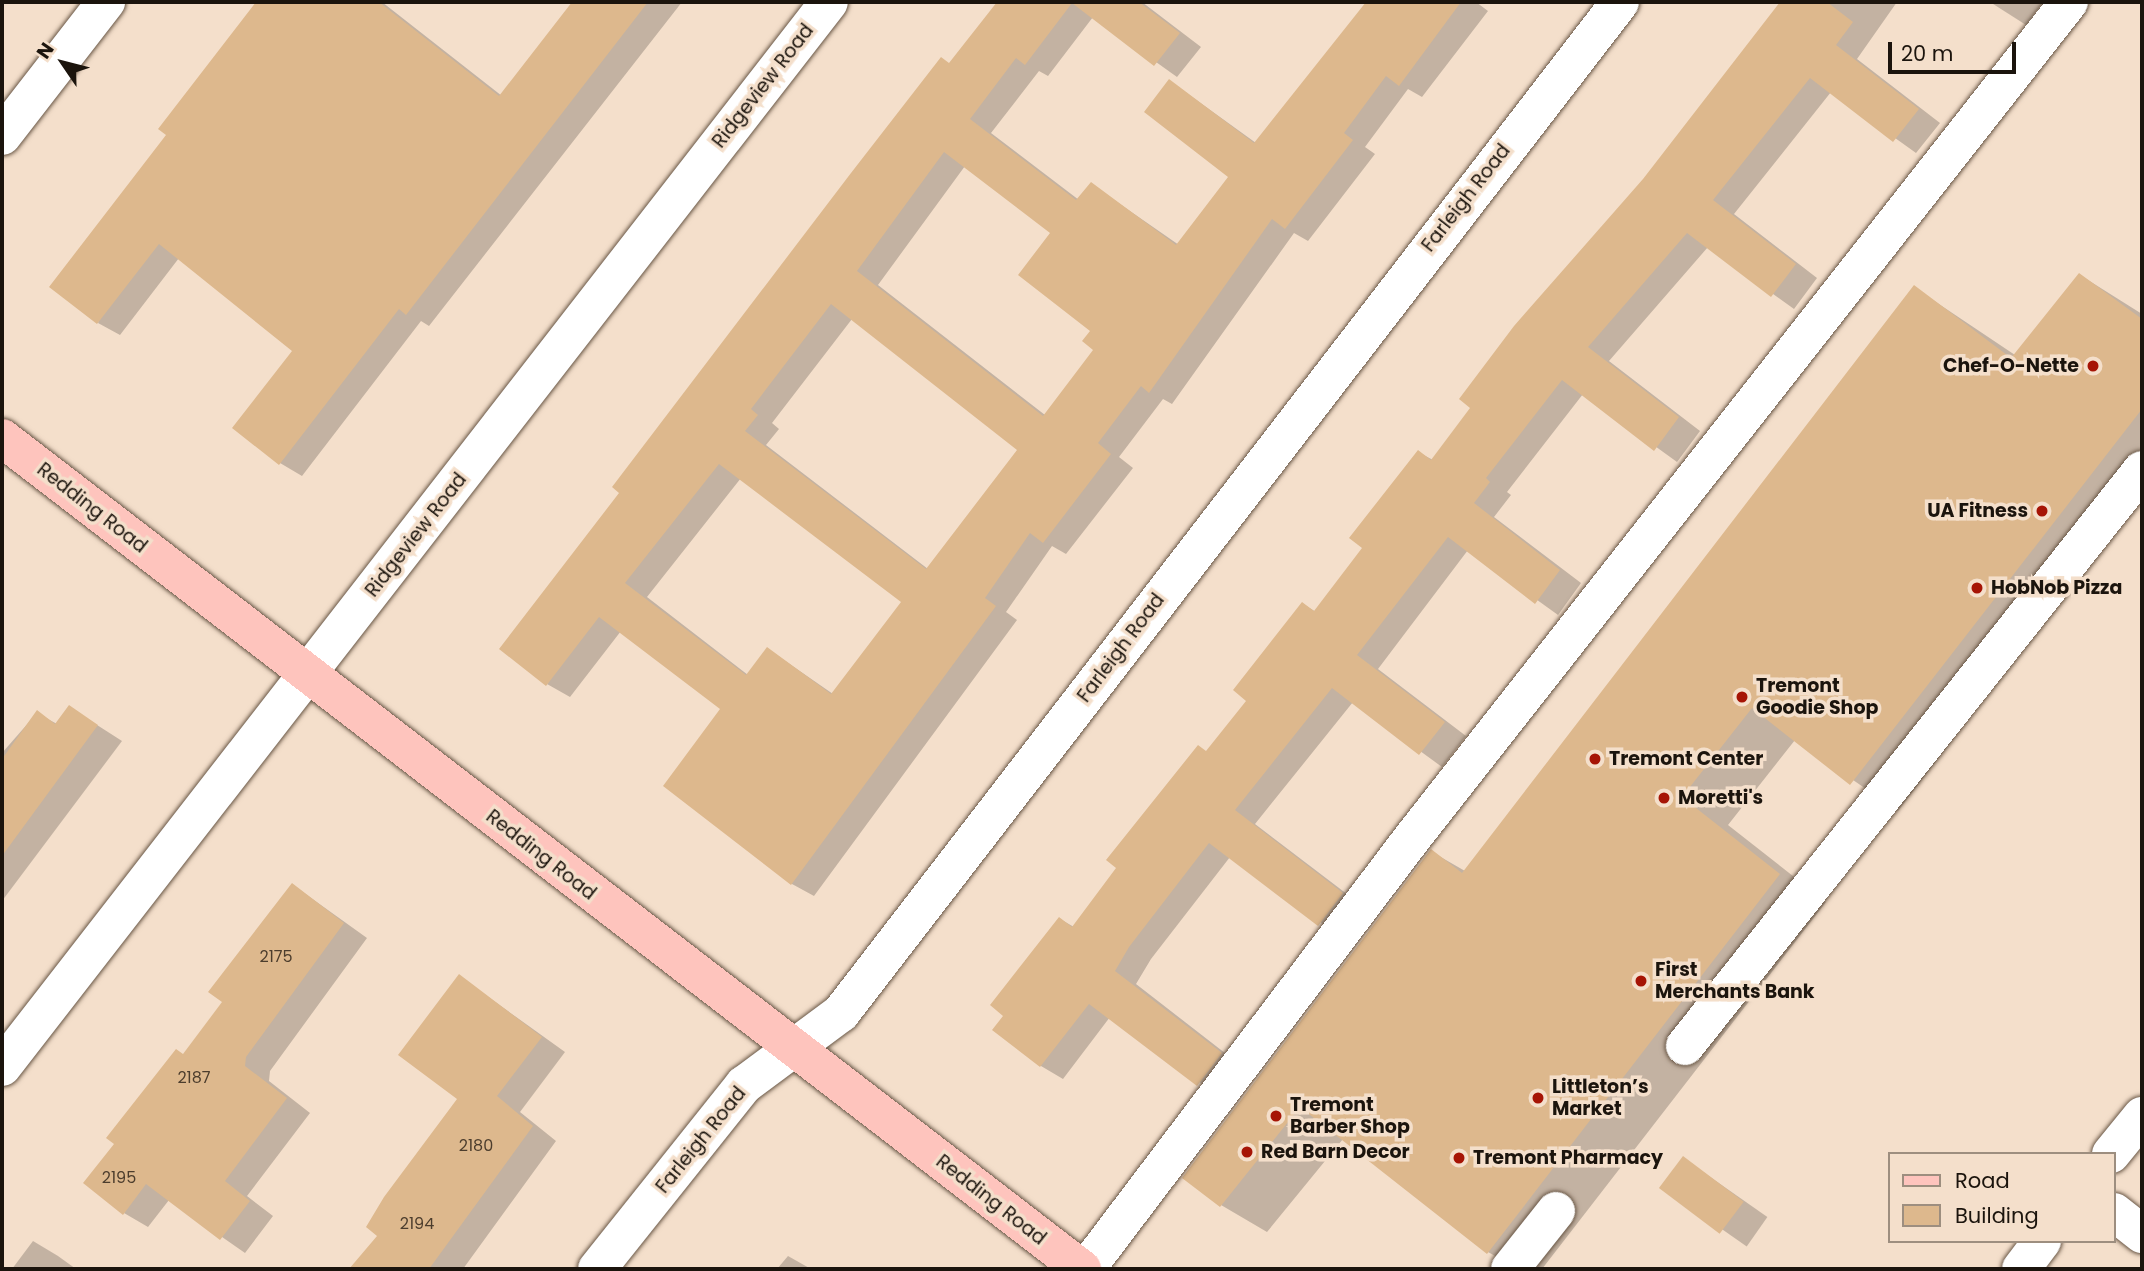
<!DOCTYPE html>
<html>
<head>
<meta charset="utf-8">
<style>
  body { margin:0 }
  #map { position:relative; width:2144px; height:1271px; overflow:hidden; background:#f4dfcb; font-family:Poppins,sans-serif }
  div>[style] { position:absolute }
  .shadow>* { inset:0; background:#0003; transform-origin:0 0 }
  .building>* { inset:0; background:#ddb88d; transform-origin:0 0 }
  .roads { filter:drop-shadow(0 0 2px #685645) drop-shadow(0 0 2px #685645) }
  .minor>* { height:38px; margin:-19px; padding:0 19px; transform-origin:19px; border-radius:19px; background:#fff }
  .major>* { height:38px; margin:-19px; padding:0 19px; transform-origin:19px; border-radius:19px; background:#fec4bd }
  .dots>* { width:19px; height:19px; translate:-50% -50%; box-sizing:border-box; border:4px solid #f4dfcb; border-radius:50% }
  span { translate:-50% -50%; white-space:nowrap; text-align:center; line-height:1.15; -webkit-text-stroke:7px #f4dfcb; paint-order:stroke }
  .number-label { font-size:16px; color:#4c3d2d }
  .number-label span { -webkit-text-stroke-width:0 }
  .street-label { font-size:19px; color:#1b140d }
  .poi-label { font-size:19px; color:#1b140d; font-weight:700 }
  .right { translate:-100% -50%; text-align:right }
  .left { translate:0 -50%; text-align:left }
  .frame { position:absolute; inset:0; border:4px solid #1b140d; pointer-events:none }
  .legend { position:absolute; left:1888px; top:1152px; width:228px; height:91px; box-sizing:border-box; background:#f4dfcb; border:2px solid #9d8e7f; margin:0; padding:9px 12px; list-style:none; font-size:21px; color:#1b140d }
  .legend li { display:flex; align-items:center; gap:14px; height:35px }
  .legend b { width:35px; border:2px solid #9d8e7f }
  .north { position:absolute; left:28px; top:28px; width:70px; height:70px; -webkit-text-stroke:5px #f4dfcb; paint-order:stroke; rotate:305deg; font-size:19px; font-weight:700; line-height:28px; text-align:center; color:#1b140d }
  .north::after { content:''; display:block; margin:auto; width:24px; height:32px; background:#1b140d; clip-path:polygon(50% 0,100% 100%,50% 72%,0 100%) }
  .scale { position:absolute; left:1888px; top:42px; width:128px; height:32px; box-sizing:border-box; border:4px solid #1b140d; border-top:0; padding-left:9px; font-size:21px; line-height:24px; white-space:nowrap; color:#1b140d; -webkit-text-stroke:5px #f4dfcb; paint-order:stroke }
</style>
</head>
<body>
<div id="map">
  <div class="shadow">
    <div style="clip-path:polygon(258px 2px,382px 2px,502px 96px,578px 2px,682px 2px,429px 326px,421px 321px,302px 476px,280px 463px,294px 350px,179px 258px,120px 335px,98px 323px,169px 135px,160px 129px)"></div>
    <div style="clip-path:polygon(evenodd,999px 2px,1142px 2px,1201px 47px,1177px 77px,1093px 17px,1048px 76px,1039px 71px,991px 133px,1079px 200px,1091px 184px,1179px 245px,1231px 176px,1170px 81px,1256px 143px,1368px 2px,1476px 2px,1488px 11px,1422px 97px,1408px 89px,1365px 147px,1375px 154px,1308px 241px,1294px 233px,1172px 404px,1163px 399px,1119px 457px,1133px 468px,1066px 554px,1052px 546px,1006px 612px,1017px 620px,814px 896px,792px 884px,723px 709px,621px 631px,570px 697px,547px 684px,951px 64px,999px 2px,965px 166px,1053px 233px,1092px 331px,1095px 349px,1045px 415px,878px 285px,965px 166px,999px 2px,852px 319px,1020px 449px,928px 569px,766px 445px,779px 429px,772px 423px,852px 319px,999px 2px,741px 478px,903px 602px,833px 694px,768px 649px,748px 675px,647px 597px,741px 478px)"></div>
    <div style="clip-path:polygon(1787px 2px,1897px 2px,1857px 59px,1940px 123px,1916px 153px,1831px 92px,1734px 214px,1817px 278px,1794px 309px,1708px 247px,1609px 361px,1700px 431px,1677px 462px,1583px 394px,1507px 492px,1511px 495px,1494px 517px,1581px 583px,1558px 615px,1468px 550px,1378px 669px,1466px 736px,1442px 767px,1353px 702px,1255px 824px,1364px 907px,1341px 937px,1230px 857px,1151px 959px,1136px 984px,1243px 1067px,1220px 1097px,1110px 1017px,1063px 1079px,1041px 1066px,1006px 1016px,1060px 919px,1074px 927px,1249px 701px,1303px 604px,1316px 612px,1364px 548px,1418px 452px,1433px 460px)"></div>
    <div style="clip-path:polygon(1990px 2px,2043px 2px,2026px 25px)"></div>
    <div style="clip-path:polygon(2080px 275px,2142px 314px,2142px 492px,1898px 811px,1795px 740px,1728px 825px,1826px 902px,1542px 1269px,1518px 1269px,1488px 1252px,1343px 1139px,1267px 1232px,1221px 1205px,1432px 852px,1465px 871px,1915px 288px,2015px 355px)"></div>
    <div style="clip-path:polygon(69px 707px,122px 741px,2px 901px,2px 753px,37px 713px,57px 724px)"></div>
    <div style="clip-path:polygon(293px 885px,367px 938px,270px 1071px,269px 1081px,310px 1113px,247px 1196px,273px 1216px,245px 1253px,169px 1200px,148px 1227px,124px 1213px,184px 1055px,224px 1002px)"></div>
    <div style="clip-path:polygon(459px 976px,565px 1052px,520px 1112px,556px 1141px,463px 1269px,362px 1269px,459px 1099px)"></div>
    <div style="left:1683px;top:1158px;width:103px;height:36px;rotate:35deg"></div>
    <div style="clip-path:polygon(33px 1241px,58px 1256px,76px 1269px,12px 1269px)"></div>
    <div style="clip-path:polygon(788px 1256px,811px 1269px,777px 1269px)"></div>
  </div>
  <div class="building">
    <div style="clip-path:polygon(256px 2px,379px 2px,499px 96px,572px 2px,648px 2px,406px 315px,399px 309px,279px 465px,232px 428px,292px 351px,159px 244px,97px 324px,49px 287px,166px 135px,158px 129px)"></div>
    <div style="clip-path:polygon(evenodd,997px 2px,1139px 2px,1180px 33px,1154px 66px,1072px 3px,1025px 65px,1016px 58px,970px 119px,1076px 200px,1091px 182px,1176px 245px,1228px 177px,1144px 112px,1169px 79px,1254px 143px,1366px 2px,1461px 2px,1399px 86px,1386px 76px,1344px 133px,1353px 140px,1285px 229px,1272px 219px,1149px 393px,1141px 386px,1098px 443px,1111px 454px,1043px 543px,1030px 533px,985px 598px,996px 606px,791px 885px,663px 786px,720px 709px,599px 617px,546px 686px,499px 649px,619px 493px,612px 487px,851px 173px,941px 57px,949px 63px,997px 2px,944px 152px,1050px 233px,1018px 275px,1090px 331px,1082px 341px,1093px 350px,1043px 416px,857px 271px,944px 152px,997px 2px,831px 304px,1017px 450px,926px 569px,745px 431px,758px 415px,751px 409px,831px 304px,997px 2px,719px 464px,901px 602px,831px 694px,767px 647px,746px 675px,625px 583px,719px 464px)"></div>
    <div style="clip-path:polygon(1780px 2px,1827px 2px,1853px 22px,1836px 45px,1919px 109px,1893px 142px,1810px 78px,1713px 200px,1796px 264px,1771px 297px,1687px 233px,1588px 347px,1679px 417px,1654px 451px,1562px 380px,1486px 478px,1490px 482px,1474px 503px,1560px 570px,1535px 604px,1448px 537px,1357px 655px,1445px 722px,1419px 755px,1332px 688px,1235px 810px,1343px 893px,1318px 926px,1209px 843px,1129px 947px,1115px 971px,1222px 1053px,1197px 1086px,1089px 1004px,1040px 1067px,992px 1030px,1003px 1016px,990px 1005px,1059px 917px,1072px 927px,1116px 868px,1106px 860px,1198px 745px,1206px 751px,1246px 701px,1233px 690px,1302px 602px,1314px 611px,1362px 548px,1349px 538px,1418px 450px,1431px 460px,1470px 408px,1459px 399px,1514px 326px,1643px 179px)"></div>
    <div style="clip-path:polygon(2079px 273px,2142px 319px,2142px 409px,1850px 785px,1752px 708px,1682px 797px,1780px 874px,1487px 1254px,1300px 1107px,1220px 1207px,1182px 1178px,1431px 849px,1462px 873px,1914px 285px,2011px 358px)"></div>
    <div style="clip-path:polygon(69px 705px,98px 725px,2px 856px,2px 759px,37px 710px,55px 724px)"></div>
    <div style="clip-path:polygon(292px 883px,344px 923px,246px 1057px,245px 1066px,287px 1098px,225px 1181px,250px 1201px,220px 1240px,146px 1184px,123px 1215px,83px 1183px,114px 1144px,106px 1138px,176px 1049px,183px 1054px,222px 1002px,208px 992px)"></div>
    <div style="clip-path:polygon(459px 974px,542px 1037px,497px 1096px,533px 1126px,429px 1269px,349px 1269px,377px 1236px,366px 1227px,384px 1197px,457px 1099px,398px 1055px)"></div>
    <div style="left:1683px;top:1156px;width:76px;height:40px;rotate:37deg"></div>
  </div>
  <div class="roads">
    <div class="minor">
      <div style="left:2px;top:136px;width:170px;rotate:-52.2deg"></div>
      <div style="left:1685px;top:1046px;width:735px;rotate:-51.57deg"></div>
      <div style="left:2px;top:1067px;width:1348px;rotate:-52.17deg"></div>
      <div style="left:2111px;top:1154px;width:49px;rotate:-50.8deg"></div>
      <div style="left:2114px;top:1212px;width:36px;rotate:38deg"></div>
      <div style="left:597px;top:1269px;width:236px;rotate:-51.4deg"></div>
      <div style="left:744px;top:1085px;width:121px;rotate:-36.6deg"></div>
      <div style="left:841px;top:1013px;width:1276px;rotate:-52.38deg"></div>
      <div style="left:1086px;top:1269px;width:542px;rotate:-52.88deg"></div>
      <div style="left:1413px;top:837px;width:1062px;rotate:-51.85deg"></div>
      <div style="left:1510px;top:1269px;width:74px;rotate:-51.6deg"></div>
      <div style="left:2021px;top:1269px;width:35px;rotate:-53deg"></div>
    </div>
    <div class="major">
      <div style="left:2px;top:438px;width:1363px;rotate:37.58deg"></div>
    </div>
  </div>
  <div class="dots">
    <div style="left:2093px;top:366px;background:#a61405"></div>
    <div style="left:2042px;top:511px;background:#a61405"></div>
    <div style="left:1977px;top:588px;background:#a61405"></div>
    <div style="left:1742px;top:697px;background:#a61405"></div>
    <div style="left:1595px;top:759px;background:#a61405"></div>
    <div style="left:1664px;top:798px;background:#a61405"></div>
    <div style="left:1641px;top:981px;background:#a61405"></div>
    <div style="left:1538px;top:1098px;background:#a61405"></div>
    <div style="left:1276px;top:1116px;background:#a61405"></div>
    <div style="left:1247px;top:1152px;background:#a61405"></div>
    <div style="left:1459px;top:1158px;background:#a61405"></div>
  </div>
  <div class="number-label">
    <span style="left:276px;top:957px">2175</span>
    <span style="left:194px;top:1078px">2187</span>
    <span style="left:476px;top:1146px">2180</span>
    <span style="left:119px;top:1178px">2195</span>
    <span style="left:417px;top:1224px">2194</span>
  </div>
  <div class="street-label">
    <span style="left:763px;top:86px;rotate:-52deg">Ridgeview Road</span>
    <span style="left:1466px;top:198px;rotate:-52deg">Farleigh Road</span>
    <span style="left:92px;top:508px;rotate:38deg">Redding Road</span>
    <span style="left:416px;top:535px;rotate:-52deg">Ridgeview Road</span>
    <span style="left:1121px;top:648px;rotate:-53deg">Farleigh Road</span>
    <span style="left:541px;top:855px;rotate:38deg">Redding Road</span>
    <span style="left:701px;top:1140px;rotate:-51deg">Farleigh Road</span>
    <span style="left:991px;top:1200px;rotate:38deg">Redding Road</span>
  </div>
  <div class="poi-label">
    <span class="right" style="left:2079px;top:366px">Chef-O-Nette</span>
    <span class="right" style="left:2028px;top:511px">UA Fitness</span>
    <span class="left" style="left:1991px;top:588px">HobNob Pizza</span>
    <span class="left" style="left:1756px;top:697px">Tremont<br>Goodie Shop</span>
    <span class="left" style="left:1609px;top:759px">Tremont Center</span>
    <span class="left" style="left:1678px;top:798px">Moretti's</span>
    <span class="left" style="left:1655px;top:981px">First<br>Merchants Bank</span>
    <span class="left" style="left:1552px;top:1098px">Littleton’s<br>Market</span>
    <span class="left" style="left:1290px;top:1116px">Tremont<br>Barber Shop</span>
    <span class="left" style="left:1261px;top:1152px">Red Barn Decor</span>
    <span class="left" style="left:1473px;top:1158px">Tremont Pharmacy</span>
  </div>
  <div class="frame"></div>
  <ul class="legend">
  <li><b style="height:9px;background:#fec4bd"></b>Road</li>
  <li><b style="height:19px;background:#ddb88d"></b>Building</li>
  </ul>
  <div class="north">N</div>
  <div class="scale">20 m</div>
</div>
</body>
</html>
